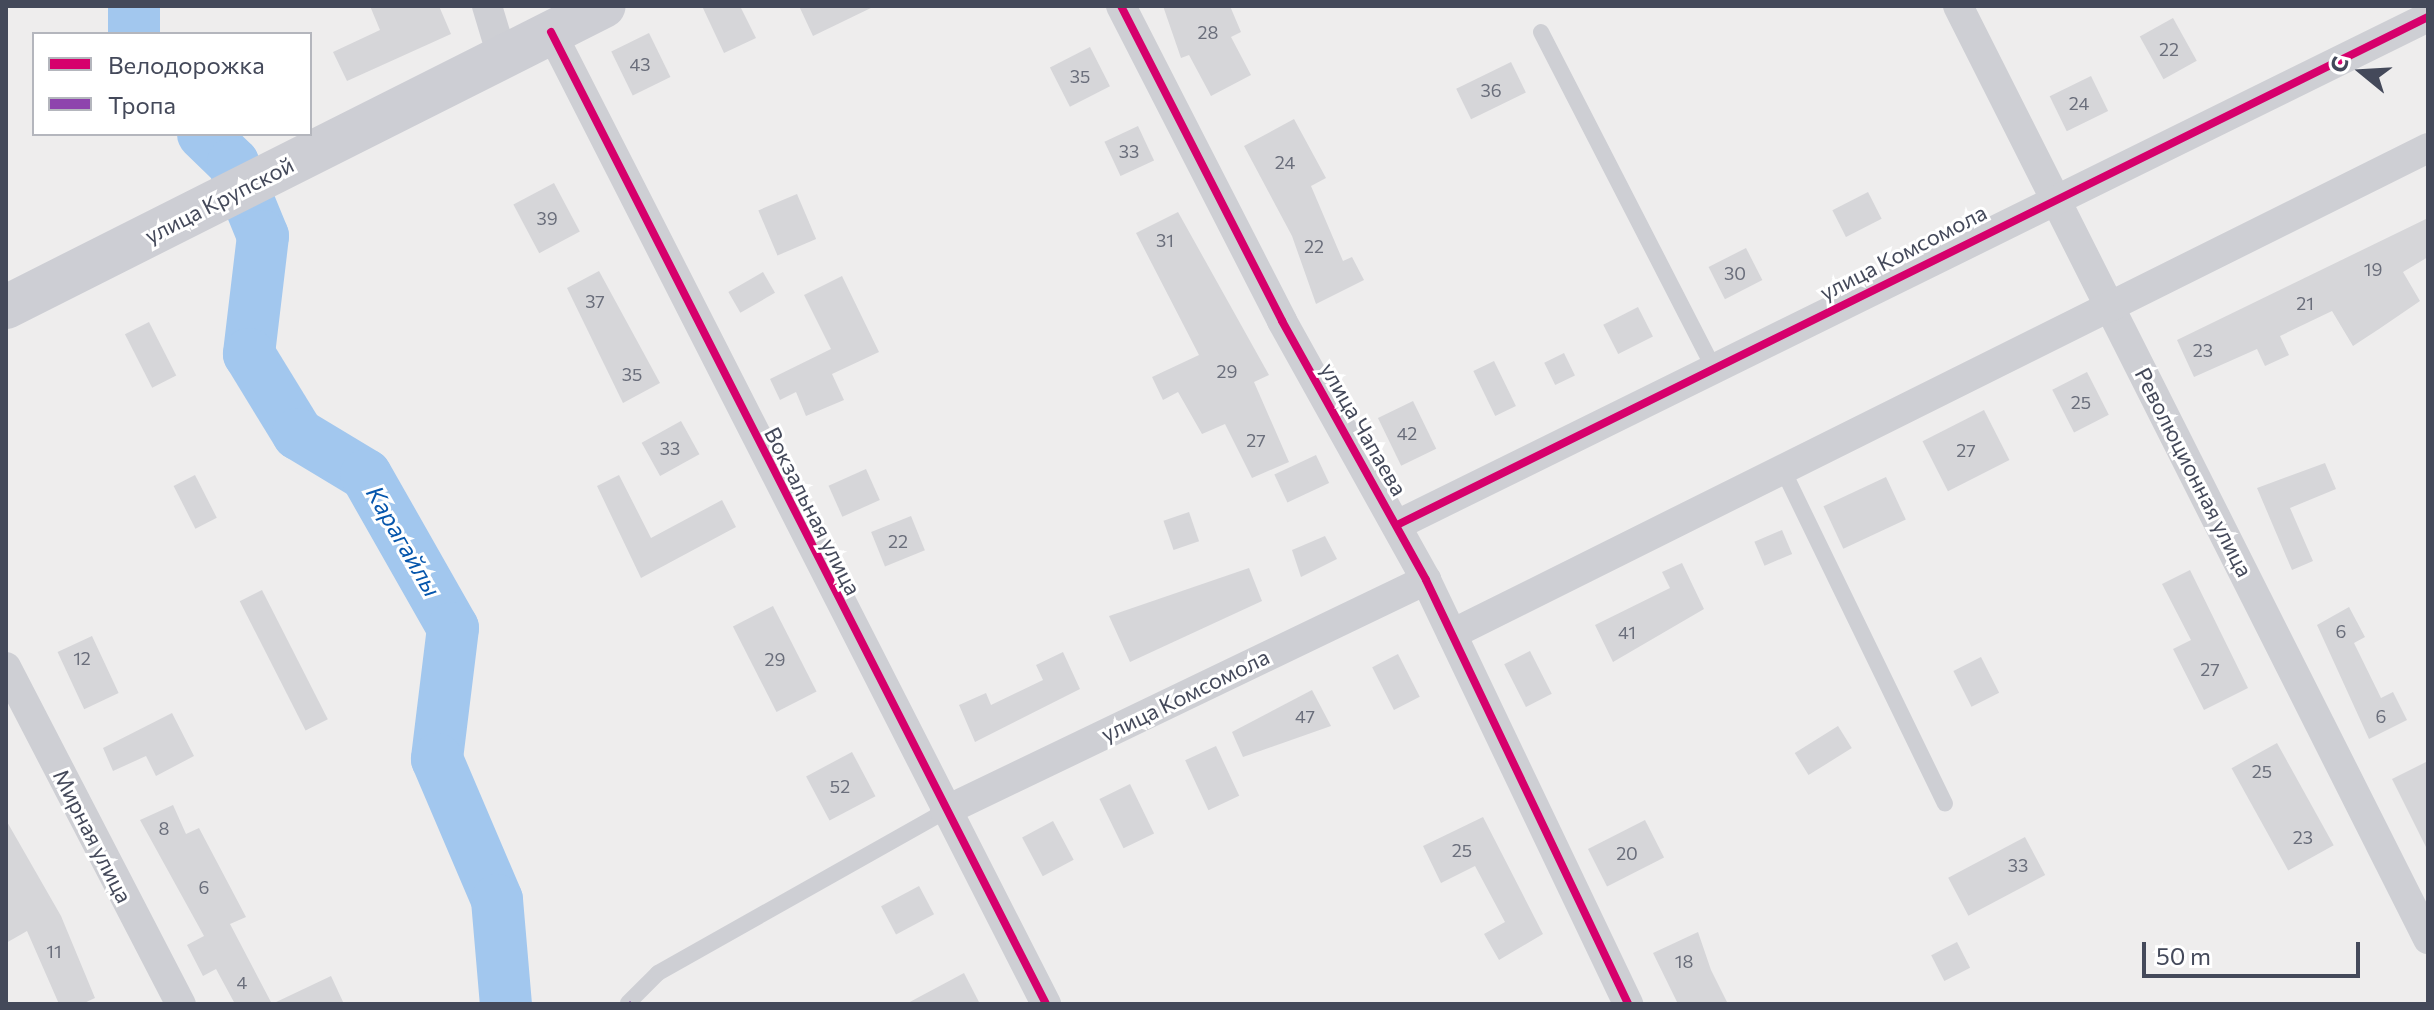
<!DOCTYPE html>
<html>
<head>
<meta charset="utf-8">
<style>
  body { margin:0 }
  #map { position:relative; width:2434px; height:1010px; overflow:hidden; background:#eeeded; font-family:Commissioner,sans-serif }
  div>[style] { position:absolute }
  .river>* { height:52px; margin:-26px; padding:0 26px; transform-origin:26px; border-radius:26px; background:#a2c7ee }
  .building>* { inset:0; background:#d6d6d9; transform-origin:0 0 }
  .lane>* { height:16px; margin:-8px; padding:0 8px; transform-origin:8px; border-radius:8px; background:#cecfd4 }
  .street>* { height:30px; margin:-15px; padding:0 15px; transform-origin:15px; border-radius:15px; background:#cecfd4 }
  .secondary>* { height:44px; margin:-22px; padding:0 22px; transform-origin:22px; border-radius:22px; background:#cdced4 }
  .quiet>* { height:6px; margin-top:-3px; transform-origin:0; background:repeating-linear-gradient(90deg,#8e44ad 0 12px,transparent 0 18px) }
  .cycleway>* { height:8px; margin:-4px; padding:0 4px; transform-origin:4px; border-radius:4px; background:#d6006c }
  span { translate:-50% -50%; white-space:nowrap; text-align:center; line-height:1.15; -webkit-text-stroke:6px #fff; paint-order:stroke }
  .number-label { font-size:18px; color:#6a6e7b }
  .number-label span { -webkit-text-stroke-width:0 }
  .street-label { font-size:22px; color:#44495a }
  .water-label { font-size:24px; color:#0656ac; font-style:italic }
  .frame { position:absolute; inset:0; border:8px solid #44495a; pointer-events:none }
  .legend { position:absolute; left:32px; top:32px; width:280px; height:104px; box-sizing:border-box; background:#fff; border:2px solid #b4b6bd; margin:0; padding:10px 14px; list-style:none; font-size:24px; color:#44495a }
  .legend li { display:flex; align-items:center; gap:16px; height:40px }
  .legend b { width:40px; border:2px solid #b4b6bd }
  .north { position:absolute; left:2322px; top:32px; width:80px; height:80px; -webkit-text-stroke:6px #fff; paint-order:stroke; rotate:288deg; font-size:22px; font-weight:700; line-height:32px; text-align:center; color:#44495a }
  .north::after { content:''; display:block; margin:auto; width:28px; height:36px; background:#44495a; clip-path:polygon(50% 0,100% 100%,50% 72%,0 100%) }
  .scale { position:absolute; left:2142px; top:942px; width:218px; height:36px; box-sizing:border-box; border:4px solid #44495a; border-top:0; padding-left:10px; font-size:24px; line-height:28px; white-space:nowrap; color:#44495a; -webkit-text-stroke:6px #fff; paint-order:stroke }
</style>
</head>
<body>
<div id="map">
  <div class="river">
    <div style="left:134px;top:6px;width:28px;rotate:90deg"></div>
    <div style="left:203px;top:134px;width:42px;rotate:44deg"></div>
    <div style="left:233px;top:163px;width:79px;rotate:67.7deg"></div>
    <div style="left:263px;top:236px;width:119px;rotate:96.8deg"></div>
    <div style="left:249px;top:354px;width:94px;rotate:58.5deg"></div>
    <div style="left:298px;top:434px;width:79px;rotate:31.1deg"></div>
    <div style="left:366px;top:475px;width:176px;rotate:60.4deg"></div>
    <div style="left:453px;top:628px;width:132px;rotate:97deg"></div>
    <div style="left:437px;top:759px;width:153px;rotate:66.9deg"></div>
    <div style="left:497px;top:900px;width:104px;rotate:85.1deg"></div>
  </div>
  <div class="building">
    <div style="clip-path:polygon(370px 6px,439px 6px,451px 34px,347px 81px,333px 52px,380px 30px)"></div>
    <div style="clip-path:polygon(702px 6px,740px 6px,756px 38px,724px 53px)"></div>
    <div style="clip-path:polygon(799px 6px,875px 6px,813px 36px)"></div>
    <div style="clip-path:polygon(1163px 6px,1230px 6px,1241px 32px,1231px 37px,1251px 75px,1211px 96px,1189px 55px,1181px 58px)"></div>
    <div style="left:2173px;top:18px;width:49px;height:38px;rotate:61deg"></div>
    <div style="left:649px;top:33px;width:49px;height:42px;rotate:64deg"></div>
    <div style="left:1090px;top:47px;width:44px;height:45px;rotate:63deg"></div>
    <div style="left:1511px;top:62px;width:34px;height:61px;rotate:64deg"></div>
    <div style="left:2091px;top:76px;width:39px;height:46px;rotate:64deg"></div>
    <div style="clip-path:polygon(1294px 119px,1326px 178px,1311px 186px,1343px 261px,1352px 257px,1364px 280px,1316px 304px,1292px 236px,1244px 146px)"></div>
    <div style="left:1138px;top:126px;width:38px;height:37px;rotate:65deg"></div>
    <div style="left:554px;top:183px;width:55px;height:46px;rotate:62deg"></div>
    <div style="left:1868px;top:192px;width:30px;height:40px;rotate:63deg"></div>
    <div style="left:797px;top:194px;width:49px;height:42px;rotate:67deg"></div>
    <div style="clip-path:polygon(1178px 212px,1269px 375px,1254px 382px,1289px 462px,1252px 478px,1225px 424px,1202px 434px,1178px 392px,1163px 400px,1152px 377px,1199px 355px,1136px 233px)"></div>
    <div style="clip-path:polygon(2428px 218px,2428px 257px,2403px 272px,2420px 301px,2379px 329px,2353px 346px,2332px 311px,2280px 336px,2289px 355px,2265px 366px,2257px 349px,2194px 377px,2177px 340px)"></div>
    <div style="left:1746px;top:248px;width:36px;height:42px;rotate:63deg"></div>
    <div style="clip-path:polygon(599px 271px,660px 383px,623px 403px,567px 288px)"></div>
    <div style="left:763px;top:272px;width:24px;height:40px;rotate:60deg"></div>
    <div style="clip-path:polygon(842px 276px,879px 352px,832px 374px,844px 400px,806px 416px,796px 392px,780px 400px,770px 379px,831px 349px,804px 295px)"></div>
    <div style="left:1638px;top:307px;width:33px;height:39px;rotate:63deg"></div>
    <div style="left:149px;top:322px;width:60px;height:27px;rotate:63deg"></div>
    <div style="left:1564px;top:353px;width:25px;height:22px;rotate:64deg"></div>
    <div style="left:1494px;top:361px;width:50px;height:23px;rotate:64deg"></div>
    <div style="left:2087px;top:372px;width:48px;height:39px;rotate:63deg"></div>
    <div style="left:1413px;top:401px;width:53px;height:39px;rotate:64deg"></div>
    <div style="left:1984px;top:410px;width:56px;height:69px;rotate:63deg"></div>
    <div style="left:681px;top:421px;width:38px;height:45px;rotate:61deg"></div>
    <div style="left:1316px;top:455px;width:31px;height:46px;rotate:65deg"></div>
    <div style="clip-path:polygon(2325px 463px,2336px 489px,2290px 508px,2313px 561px,2292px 570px,2257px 488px)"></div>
    <div style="left:866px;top:469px;width:34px;height:41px;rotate:66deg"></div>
    <div style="left:195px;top:475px;width:48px;height:24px;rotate:63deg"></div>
    <div style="clip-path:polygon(619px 475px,651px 538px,722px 500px,736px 527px,641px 578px,597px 486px)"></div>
    <div style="left:1886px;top:477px;width:47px;height:69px;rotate:65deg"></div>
    <div style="left:1189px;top:512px;width:31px;height:27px;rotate:71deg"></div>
    <div style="left:911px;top:516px;width:37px;height:43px;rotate:68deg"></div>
    <div style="left:1782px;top:530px;width:26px;height:30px;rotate:67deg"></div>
    <div style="clip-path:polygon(1325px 536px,1337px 559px,1301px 577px,1292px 550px)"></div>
    <div style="clip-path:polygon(1682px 563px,1704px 609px,1613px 662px,1595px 625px,1670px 588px,1662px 572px)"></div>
    <div style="clip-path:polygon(1249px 568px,1262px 601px,1130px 662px,1109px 616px)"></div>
    <div style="clip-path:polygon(2190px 570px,2248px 688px,2204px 710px,2173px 649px,2191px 640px,2162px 584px)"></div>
    <div style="left:262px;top:590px;width:145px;height:25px;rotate:63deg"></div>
    <div style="left:773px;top:606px;width:96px;height:45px;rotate:63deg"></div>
    <div style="clip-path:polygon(2349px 607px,2365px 637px,2354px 643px,2381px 698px,2393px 692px,2407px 720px,2369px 739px,2317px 625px)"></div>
    <div style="left:92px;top:636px;width:63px;height:38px;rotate:65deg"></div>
    <div style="left:1530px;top:651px;width:48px;height:29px;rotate:63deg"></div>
    <div style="clip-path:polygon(1063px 652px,1080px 689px,975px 742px,959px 705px,986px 693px,991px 705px,1043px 680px,1036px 665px)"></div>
    <div style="left:1398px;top:654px;width:48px;height:29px;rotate:63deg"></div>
    <div style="left:1981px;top:657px;width:40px;height:31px;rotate:63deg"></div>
    <div style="clip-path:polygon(1312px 690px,1331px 726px,1243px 757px,1232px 732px)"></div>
    <div style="clip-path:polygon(172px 713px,194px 756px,156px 776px,146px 756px,113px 771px,103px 748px)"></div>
    <div style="left:1838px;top:726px;width:26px;height:51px;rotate:58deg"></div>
    <div style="left:2277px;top:743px;width:117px;height:52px;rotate:61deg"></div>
    <div style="left:1216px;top:746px;width:55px;height:34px;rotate:65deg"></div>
    <div style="left:852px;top:752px;width:50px;height:52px;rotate:62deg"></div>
    <div style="clip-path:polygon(2428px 761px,2428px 851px,2392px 779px)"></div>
    <div style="left:1130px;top:784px;width:55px;height:34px;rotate:64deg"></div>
    <div style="clip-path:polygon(173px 805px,186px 834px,199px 828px,246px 917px,230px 924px,272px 1004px,331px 976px,344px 1004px,235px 1004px,216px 969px,203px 976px,187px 945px,204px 936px,140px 820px)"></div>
    <div style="clip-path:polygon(1483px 817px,1543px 934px,1499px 960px,1484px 934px,1505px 922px,1475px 866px,1441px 883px,1423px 846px)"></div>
    <div style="clip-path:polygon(6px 820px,61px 916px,95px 998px,82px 1004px,59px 1004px,27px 931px,6px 943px)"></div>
    <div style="left:1645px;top:820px;width:42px;height:64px;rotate:63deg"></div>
    <div style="left:1053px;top:821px;width:44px;height:35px;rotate:62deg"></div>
    <div style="left:2025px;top:837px;width:43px;height:87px;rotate:62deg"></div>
    <div style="left:919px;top:886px;width:32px;height:43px;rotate:62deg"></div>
    <div style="clip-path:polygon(1698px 932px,1711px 970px,1728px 1004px,1678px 1004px,1653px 953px)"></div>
    <div style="left:1957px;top:942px;width:29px;height:29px;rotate:63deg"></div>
    <div style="clip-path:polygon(964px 973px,980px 1004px,906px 1004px)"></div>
  </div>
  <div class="lane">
    <div style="left:1541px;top:32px;width:377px;rotate:62.8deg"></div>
    <div style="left:1782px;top:468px;width:373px;rotate:64.1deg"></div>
    <div style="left:628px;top:1003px;width:42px;rotate:-45deg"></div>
    <div style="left:658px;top:973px;width:330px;rotate:-29.4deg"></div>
  </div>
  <div class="street">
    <div style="left:487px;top:6px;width:52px;rotate:73.3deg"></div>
    <div style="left:1121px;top:6px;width:354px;rotate:62.9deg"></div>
    <div style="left:1282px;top:321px;width:296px;rotate:60.9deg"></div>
    <div style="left:1426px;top:580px;width:470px;rotate:64.5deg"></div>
    <div style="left:1958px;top:6px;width:1045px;rotate:63.26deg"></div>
    <div style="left:551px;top:32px;width:1091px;rotate:63.01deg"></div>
    <div style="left:1397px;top:525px;width:1149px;rotate:-26.23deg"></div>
    <div style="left:1452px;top:634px;width:1090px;rotate:-26.47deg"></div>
    <div style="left:6px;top:667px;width:380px;rotate:62.6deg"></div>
    <div style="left:945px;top:811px;width:534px;rotate:-25.65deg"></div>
  </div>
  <div class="secondary">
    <div style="left:6px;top:307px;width:669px;rotate:-26.72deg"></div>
  </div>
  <div class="quiet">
    <div style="left:628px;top:1003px;width:1px;rotate:45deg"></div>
  </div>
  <div class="cycleway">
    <div style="left:1121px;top:6px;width:354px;rotate:62.9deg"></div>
    <div style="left:1282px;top:321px;width:296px;rotate:60.9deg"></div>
    <div style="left:1426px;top:580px;width:470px;rotate:64.5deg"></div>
    <div style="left:551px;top:32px;width:1091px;rotate:63.01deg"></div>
    <div style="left:1397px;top:525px;width:1149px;rotate:-26.23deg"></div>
  </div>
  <div class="number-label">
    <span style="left:1208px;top:32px">28</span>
    <span style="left:2169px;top:49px">22</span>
    <span style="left:640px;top:64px">43</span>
    <span style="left:1080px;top:76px">35</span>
    <span style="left:1491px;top:90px">36</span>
    <span style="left:2079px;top:103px">24</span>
    <span style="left:1129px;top:151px">33</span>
    <span style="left:1285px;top:162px">24</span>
    <span style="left:547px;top:218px">39</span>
    <span style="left:1165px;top:240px">31</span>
    <span style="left:1314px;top:246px">22</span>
    <span style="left:2373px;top:269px">19</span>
    <span style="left:1735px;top:273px">30</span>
    <span style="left:595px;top:301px">37</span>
    <span style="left:2305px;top:303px">21</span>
    <span style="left:2203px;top:350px">23</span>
    <span style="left:1227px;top:371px">29</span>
    <span style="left:632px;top:374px">35</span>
    <span style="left:2081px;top:402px">25</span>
    <span style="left:1407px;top:433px">42</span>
    <span style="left:1256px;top:440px">27</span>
    <span style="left:670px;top:448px">33</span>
    <span style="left:1966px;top:450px">27</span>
    <span style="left:898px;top:541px">22</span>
    <span style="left:2341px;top:631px">6</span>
    <span style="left:1627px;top:632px">41</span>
    <span style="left:82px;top:658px">12</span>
    <span style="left:775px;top:659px">29</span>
    <span style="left:2210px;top:669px">27</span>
    <span style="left:1305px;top:716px">47</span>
    <span style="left:2381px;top:716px">6</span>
    <span style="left:2262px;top:771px">25</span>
    <span style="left:840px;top:786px">52</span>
    <span style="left:164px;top:828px">8</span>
    <span style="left:2303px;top:837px">23</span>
    <span style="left:1462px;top:850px">25</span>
    <span style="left:1627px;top:853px">20</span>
    <span style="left:2018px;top:865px">33</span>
    <span style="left:204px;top:887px">6</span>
    <span style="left:54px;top:951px">11</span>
    <span style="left:1684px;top:961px">18</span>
    <span style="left:242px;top:982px">4</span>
  </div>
  <div class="street-label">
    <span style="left:219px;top:200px;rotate:-27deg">улица Крупской</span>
    <span style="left:1903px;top:252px;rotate:-27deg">улица Комсомола</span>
    <span style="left:1364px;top:429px;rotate:60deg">улица Чапаева</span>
    <span style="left:2194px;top:472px;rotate:63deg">Революционная улица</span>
    <span style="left:813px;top:511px;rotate:63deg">Вокзальная улица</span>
    <span style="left:1185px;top:695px;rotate:-26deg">улица Комсомола</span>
    <span style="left:93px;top:836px;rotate:63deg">Мирная улица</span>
  </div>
  <div class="water-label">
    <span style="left:404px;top:541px;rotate:60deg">Карагайлы</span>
  </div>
  <div class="frame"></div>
  <ul class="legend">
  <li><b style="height:10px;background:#d6006c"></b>Велодорожка</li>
  <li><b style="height:10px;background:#8e44ad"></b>Тропа</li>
  </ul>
  <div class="north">С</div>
  <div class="scale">50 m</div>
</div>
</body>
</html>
